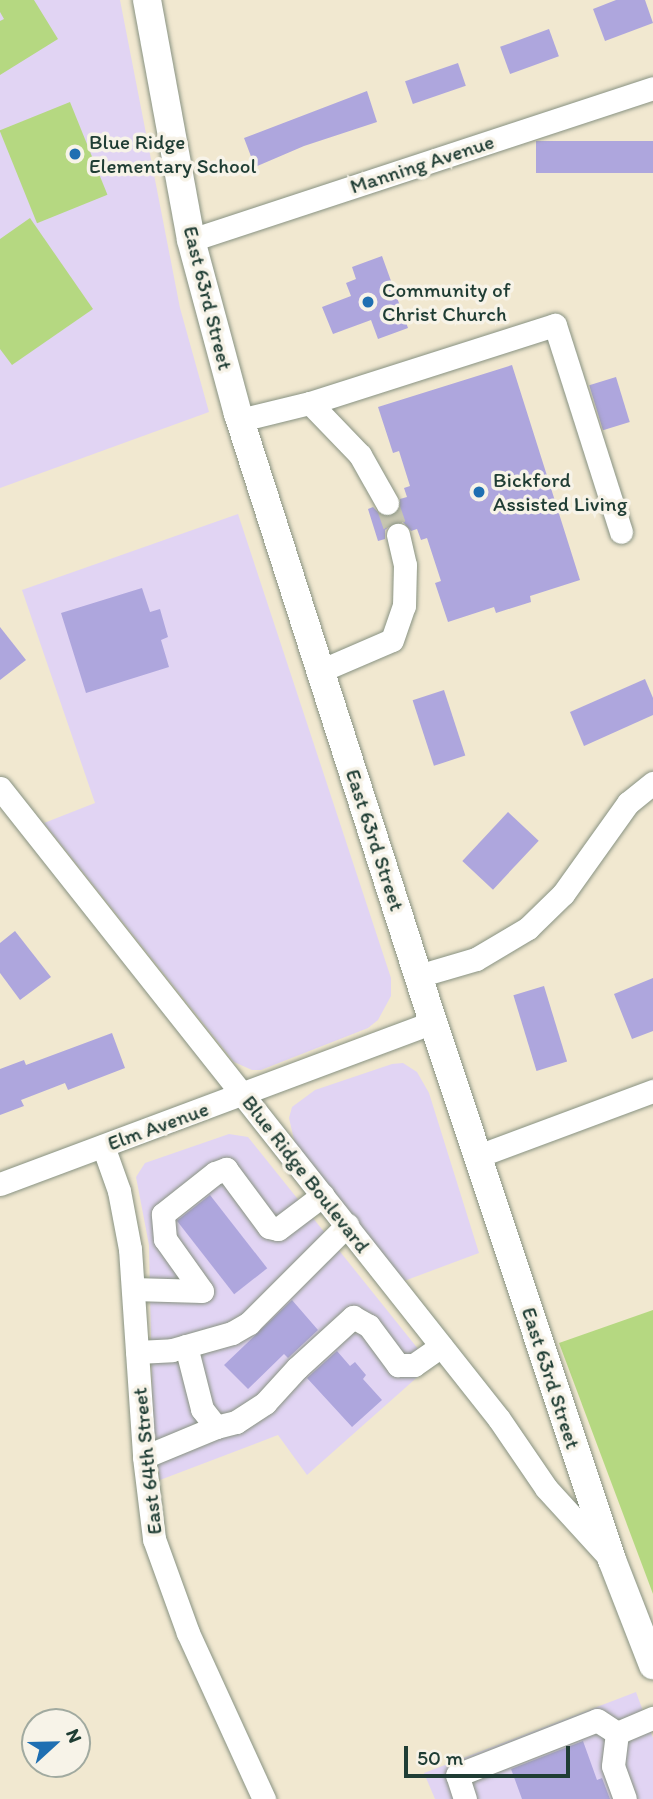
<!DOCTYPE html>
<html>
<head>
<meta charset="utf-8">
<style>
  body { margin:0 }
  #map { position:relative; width:653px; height:1799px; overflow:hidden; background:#f1e8d0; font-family:Itim,sans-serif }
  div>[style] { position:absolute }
  .built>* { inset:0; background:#e1d4f3 }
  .green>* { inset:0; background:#b5d881; transform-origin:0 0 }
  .building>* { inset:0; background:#aea6dd; transform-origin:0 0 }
  .minor-tunnel>* { height:23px; margin-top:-11.5px; transform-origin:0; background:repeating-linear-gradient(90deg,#c7c6b1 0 23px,transparent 0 34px) }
  .roads { filter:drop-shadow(0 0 2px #889282) drop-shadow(0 0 2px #889282) }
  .minor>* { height:23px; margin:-11.5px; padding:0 11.5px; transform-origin:11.5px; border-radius:11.5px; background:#fff }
  .major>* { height:28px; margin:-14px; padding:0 14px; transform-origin:14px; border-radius:14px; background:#fff }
  .dots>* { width:19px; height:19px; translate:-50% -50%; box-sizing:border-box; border:4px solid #f7f3e8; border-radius:50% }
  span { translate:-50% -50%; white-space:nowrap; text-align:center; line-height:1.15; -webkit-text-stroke:7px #f7f3e8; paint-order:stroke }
  .poi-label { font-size:21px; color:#1f3d34 }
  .left { translate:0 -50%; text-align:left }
  .street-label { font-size:21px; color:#1f3d34 }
  .north { position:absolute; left:21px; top:1708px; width:70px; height:70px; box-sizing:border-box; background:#f7f3e8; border:2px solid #a1aaa0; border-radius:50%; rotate:68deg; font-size:19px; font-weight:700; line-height:28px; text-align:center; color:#1f3d34 }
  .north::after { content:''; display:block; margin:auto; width:24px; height:32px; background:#1f6fb2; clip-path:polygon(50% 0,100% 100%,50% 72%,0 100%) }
  .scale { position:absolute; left:404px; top:1746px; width:166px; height:32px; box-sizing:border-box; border:4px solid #1f3d34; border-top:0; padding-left:9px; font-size:21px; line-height:24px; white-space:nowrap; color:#1f3d34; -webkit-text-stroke:5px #f7f3e8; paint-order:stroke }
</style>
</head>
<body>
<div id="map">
  <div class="built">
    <div style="clip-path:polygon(0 0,120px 0,180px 308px,209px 412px,0 488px)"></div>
    <div style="clip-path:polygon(238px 514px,391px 978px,391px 996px,378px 1020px,368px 1028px,261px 1070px,252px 1070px,234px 1062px,44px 823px,95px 803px,22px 590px)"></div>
    <div style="clip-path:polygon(403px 1063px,417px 1072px,429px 1093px,479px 1253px,404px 1281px,295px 1144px,289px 1118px,292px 1107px,315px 1090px,392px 1064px)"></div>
    <div style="clip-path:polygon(229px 1134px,248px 1137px,431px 1365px,307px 1475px,278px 1435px,160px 1480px,153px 1434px,149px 1245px,136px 1177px,145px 1163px)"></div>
    <div style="clip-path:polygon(636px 1692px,653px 1738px,653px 1799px,435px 1799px,424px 1773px)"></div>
  </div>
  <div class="green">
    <div style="clip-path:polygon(0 0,34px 0,58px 39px,0 75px,0 21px,4px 19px,0 12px)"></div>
    <div style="left:70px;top:102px;width:100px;height:76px;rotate:68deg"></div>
    <div style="clip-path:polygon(30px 218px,93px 309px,12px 365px,0 349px,0 239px)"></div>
    <div style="clip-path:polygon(653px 1310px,653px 1594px,559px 1343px)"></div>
  </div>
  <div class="building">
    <div style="clip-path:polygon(616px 0,645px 0,653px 23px,605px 41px,593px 9px)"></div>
    <div style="left:549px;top:29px;width:29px;height:52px;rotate:70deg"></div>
    <div style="left:458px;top:63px;width:24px;height:56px;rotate:71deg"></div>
    <div style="clip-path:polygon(367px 91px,377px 122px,304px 146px,255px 167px,244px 138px)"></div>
    <div style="left:653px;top:141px;width:32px;height:117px;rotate:90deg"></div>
    <div style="clip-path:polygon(382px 256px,408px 328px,378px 339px,371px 320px,333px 334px,322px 307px,351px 296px,346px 283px,356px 279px,352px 267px)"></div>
    <div style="clip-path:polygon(512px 365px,580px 580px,530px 596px,531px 602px,496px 613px,494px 607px,448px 622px,435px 583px,441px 581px,427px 538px,421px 540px,417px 529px,411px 531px,403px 522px,396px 521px,385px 530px,385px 539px,378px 541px,368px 509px,373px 507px,381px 515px,393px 515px,399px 510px,400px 499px,407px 497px,404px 488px,410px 486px,399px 451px,393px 453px,378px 407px)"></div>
    <div style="left:616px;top:377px;width:47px;height:28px;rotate:73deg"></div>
    <div style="clip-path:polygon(142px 588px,150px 612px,160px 609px,168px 637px,161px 640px,169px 667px,86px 693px,61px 613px)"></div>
    <div style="clip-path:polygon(0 627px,26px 660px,0 680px)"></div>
    <div style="clip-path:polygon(645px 679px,653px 698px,653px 715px,584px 746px,570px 712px)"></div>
    <div style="left:444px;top:690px;width:69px;height:33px;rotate:72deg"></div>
    <div style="left:508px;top:812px;width:42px;height:67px;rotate:43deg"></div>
    <div style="clip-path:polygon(15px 931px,51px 977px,20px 1000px,0 973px,0 943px)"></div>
    <div style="clip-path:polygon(653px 978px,653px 1031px,632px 1039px,614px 994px)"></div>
    <div style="left:544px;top:986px;width:79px;height:32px;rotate:73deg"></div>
    <div style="clip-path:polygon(112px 1033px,125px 1068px,68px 1090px,65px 1083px,21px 1100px,24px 1106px,0 1115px,0 1069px,24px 1060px,26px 1065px)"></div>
    <div style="left:210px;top:1195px;width:93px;height:42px;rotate:52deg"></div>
    <div style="clip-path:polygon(292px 1300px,318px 1330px,288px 1358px,284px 1354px,248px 1389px,224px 1365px)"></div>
    <div style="clip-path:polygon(337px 1351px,350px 1366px,355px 1362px,366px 1375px,363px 1379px,382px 1400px,352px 1427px,307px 1378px)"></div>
    <div style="clip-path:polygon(583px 1741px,597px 1780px,602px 1778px,610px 1799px,522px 1799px,511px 1769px)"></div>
  </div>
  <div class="minor-tunnel">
    <div style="left:387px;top:503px;width:34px;rotate:71deg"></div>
  </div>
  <div class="roads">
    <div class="minor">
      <div style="left:191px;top:240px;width:486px;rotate:-18.2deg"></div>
      <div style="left:310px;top:403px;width:257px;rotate:-17.7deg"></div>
      <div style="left:555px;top:325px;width:217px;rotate:72.3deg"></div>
      <div style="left:240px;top:420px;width:72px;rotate:-13.7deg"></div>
      <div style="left:310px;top:403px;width:72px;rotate:46.1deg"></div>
      <div style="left:360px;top:455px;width:55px;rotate:60.6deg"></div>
      <div style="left:320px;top:671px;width:78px;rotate:-23.3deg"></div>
      <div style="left:392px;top:640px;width:36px;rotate:-71deg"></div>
      <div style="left:404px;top:606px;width:41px;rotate:-88.6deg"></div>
      <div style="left:405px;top:565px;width:31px;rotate:-103deg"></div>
      <div style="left:0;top:788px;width:804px;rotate:51.66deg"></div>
      <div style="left:499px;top:1419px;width:83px;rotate:55.7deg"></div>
      <div style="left:546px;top:1488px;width:92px;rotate:47.6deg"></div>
      <div style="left:418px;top:976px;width:60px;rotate:-16.3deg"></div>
      <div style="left:476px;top:959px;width:61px;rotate:-30.8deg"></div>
      <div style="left:528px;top:928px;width:49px;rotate:-44.2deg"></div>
      <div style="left:563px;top:894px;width:112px;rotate:-54.5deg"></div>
      <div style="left:628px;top:803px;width:32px;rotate:-39deg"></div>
      <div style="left:103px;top:1146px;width:48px;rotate:70.4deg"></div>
      <div style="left:119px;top:1191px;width:59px;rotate:79.3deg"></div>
      <div style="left:130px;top:1249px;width:208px;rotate:86.1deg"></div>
      <div style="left:144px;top:1457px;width:83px;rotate:83deg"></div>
      <div style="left:154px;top:1539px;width:100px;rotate:70.1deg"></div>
      <div style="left:188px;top:1633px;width:183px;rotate:65.4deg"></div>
      <div style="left:478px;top:1156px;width:187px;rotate:-20.4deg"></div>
      <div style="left:0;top:1184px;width:462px;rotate:-20.5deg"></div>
      <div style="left:133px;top:1289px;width:69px;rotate:1.7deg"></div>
      <div style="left:202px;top:1291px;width:64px;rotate:-125.4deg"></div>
      <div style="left:165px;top:1239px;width:25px;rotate:-95deg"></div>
      <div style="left:163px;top:1214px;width:66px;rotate:-38.3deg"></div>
      <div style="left:215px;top:1173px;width:12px;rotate:-20deg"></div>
      <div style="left:226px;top:1169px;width:72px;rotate:53.4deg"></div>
      <div style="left:269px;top:1227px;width:9px;rotate:13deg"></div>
      <div style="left:278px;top:1229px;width:56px;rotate:-37.1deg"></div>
      <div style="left:186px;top:1346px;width:65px;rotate:75.7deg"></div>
      <div style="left:202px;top:1409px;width:23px;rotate:52deg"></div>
      <div style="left:216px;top:1427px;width:21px;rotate:-14deg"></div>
      <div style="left:236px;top:1422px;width:35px;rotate:-33deg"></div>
      <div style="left:265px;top:1403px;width:47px;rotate:-47.6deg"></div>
      <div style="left:297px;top:1368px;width:76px;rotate:-42.3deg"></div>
      <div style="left:353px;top:1317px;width:18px;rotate:29deg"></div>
      <div style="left:369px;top:1326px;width:49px;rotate:53.4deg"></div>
      <div style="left:398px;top:1365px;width:16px"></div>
      <div style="left:414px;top:1365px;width:33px;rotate:-35deg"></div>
      <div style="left:137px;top:1352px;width:35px;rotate:-3deg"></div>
      <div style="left:172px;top:1350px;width:62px;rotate:-15.8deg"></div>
      <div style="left:232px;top:1333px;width:20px;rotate:-30deg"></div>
      <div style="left:249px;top:1323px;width:139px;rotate:-45deg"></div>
      <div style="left:144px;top:1457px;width:78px;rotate:-22.6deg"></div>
      <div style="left:617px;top:1733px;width:33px;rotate:97deg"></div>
      <div style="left:613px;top:1766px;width:35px;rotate:70deg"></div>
      <div style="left:465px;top:1799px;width:25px;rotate:-108deg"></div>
      <div style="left:457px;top:1775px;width:150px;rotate:-21.4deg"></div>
      <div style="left:597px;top:1720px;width:24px;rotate:33deg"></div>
      <div style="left:617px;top:1733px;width:39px;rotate:-23deg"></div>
    </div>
    <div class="major">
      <div style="left:147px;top:0;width:244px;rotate:79.6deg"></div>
      <div style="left:191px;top:240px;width:180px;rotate:74.9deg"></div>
      <div style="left:238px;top:414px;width:639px;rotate:72.22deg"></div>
      <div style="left:433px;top:1022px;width:567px;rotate:71.6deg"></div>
      <div style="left:612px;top:1560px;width:113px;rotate:68.7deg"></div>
    </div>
  </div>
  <div class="dots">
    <div style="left:75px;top:154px;background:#1f6fb2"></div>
    <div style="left:368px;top:302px;background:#1f6fb2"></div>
    <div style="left:479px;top:492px;background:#1f6fb2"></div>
  </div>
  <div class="poi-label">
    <span class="left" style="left:89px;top:154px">Blue Ridge<br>Elementary School</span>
    <span class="left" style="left:382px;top:302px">Community of<br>Christ Church</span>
    <span class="left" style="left:493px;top:492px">Bickford<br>Assisted Living</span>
  </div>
  <div class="street-label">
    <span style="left:422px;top:164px;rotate:-18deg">Manning Avenue</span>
    <span style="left:208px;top:298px;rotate:76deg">East 63rd Street</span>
    <span style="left:375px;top:840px;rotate:72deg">East 63rd Street</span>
    <span style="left:158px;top:1126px;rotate:-20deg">Elm Avenue</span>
    <span style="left:306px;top:1174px;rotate:52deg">Blue Ridge Boulevard</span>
    <span style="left:551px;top:1378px;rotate:72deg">East 63rd Street</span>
    <span style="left:147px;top:1461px;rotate:-96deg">East 64th Street</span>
  </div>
  <div class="north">N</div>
  <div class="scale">50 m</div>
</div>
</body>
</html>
